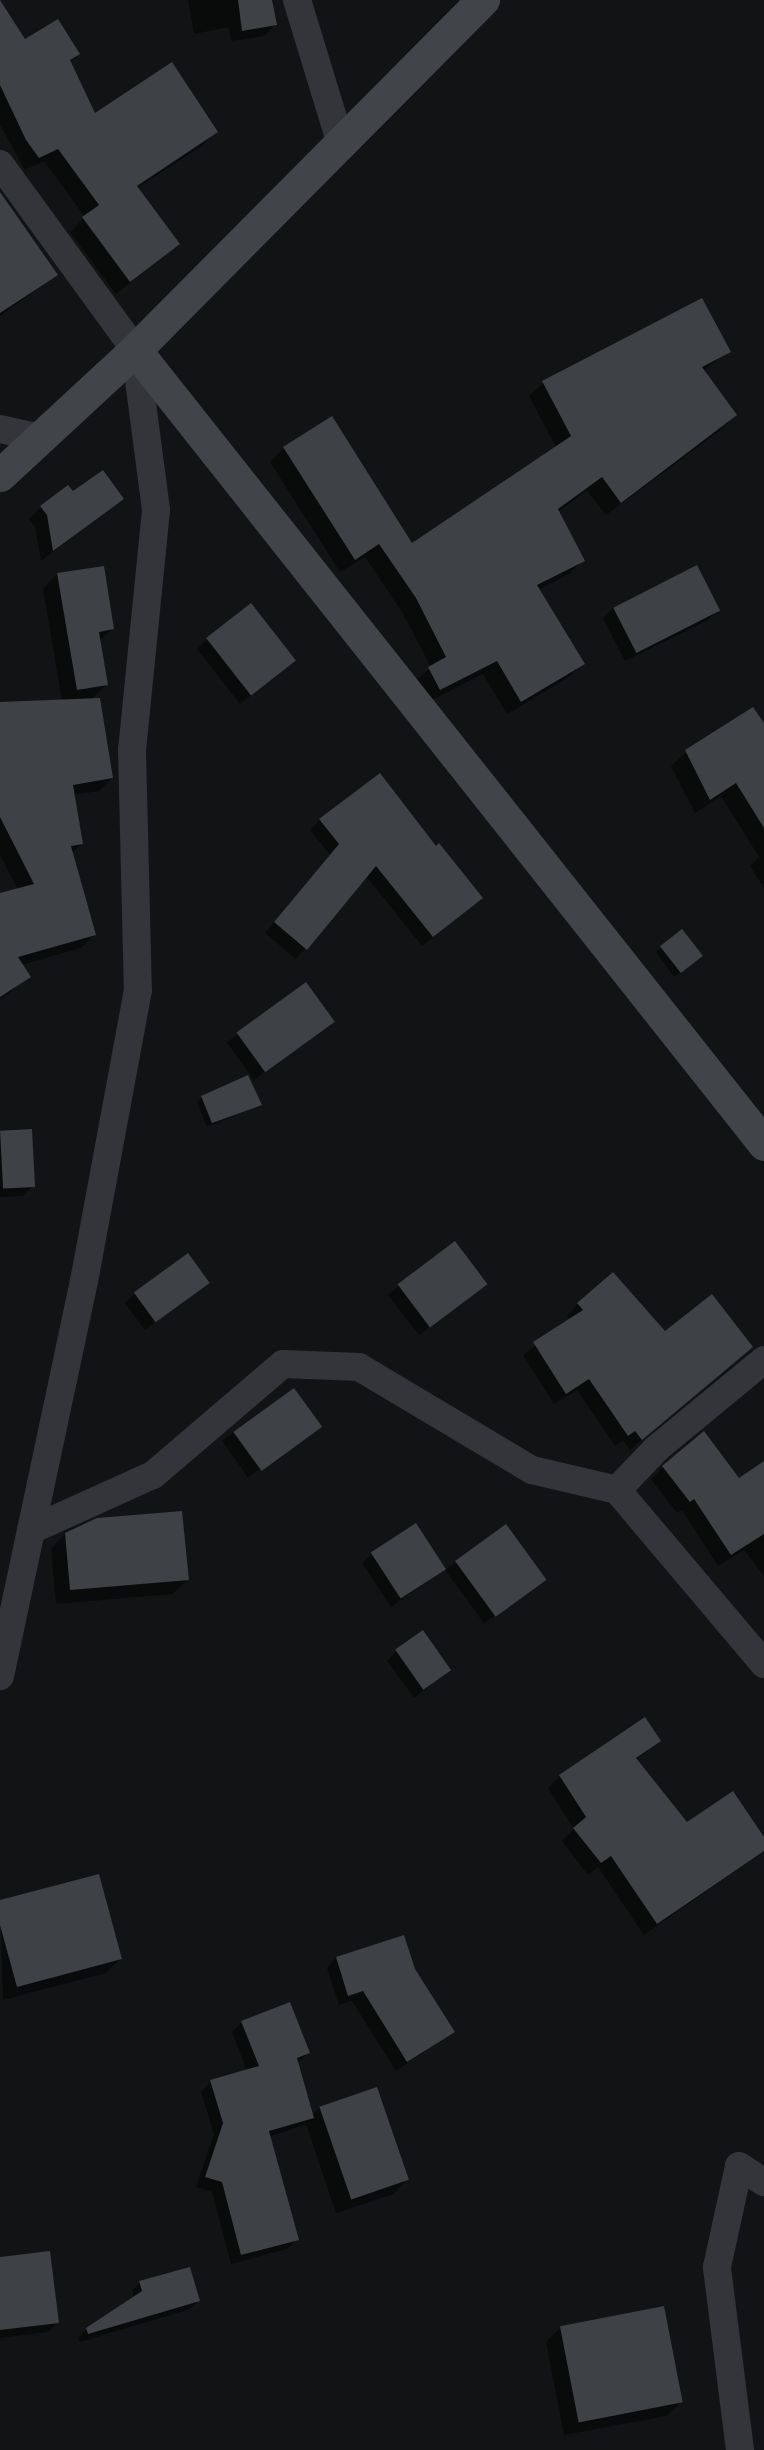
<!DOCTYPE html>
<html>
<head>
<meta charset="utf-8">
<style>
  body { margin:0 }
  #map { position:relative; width:764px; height:2450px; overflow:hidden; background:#121314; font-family:"Fira Sans Condensed",sans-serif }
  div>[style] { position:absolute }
  .shadow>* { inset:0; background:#0007; transform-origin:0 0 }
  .building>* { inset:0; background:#3e4145; transform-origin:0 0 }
  .street>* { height:28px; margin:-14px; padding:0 14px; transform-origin:14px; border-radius:14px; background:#33353a }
  .secondary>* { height:33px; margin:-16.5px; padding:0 16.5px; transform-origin:16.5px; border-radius:16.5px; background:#41454a }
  span { translate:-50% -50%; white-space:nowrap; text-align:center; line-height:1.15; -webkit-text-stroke:4.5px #0e0e0f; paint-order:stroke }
</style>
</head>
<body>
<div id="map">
  <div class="shadow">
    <div style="clip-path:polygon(188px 0,271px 0,275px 25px,264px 36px,231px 41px,229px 27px,194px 34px)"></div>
    <div style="clip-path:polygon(0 6px,24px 41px,78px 54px,69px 62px,94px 115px,216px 131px,203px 145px,137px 188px,178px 244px,116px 294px,70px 232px,85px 217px,44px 161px,25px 170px,0 125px)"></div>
    <div style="clip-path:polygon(0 203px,56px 275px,0 316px)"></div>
    <div style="clip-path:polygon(729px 351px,703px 371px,735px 415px,722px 429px,606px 515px,587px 490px,558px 512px,583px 560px,569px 574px,538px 590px,583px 663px,569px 677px,507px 714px,483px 674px,426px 703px,415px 682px,431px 667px,402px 612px,365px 557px,340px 572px,270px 462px,284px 448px,412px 545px,556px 447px,529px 396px,543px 383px)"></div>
    <div style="clip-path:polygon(73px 493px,122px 499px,41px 561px,35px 527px,29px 519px,41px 507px)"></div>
    <div style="clip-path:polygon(57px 574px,113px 628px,99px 641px,107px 684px,91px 700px,112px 778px,99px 791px,73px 795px,81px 844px,71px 854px,94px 935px,81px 948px,21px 965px,29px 977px,0 1000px,0 909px,19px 892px,0 855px,0 703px,62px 701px,43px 589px)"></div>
    <div style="clip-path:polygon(613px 608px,718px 610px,708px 620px,625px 661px,603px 618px)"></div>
    <div style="clip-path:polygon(207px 639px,294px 660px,240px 704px,197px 649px)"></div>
    <div style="clip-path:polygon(753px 709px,764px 726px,764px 888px,750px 866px,759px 857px,721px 796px,695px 813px,671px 766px,686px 752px)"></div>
    <div style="clip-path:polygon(320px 820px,435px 848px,481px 898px,422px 946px,366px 876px,296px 959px,265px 933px,330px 855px,310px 830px)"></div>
    <div style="clip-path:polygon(682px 931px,696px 961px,674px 977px,656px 952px)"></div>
    <div style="left:306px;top:985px;width:46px;height:98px;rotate:54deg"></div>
    <div style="clip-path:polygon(202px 1097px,260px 1105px,207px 1127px,197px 1102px)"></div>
    <div style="clip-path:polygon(0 1131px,33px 1186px,23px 1196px,0 1197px)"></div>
    <div style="left:454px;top:1243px;width:51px;height:84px;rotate:52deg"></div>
    <div style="clip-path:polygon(208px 1283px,145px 1330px,125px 1303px,135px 1293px)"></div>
    <div style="clip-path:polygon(578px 1304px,664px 1333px,751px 1347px,630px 1450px,623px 1441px,615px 1446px,577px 1390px,554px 1404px,523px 1355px,571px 1320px,567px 1316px)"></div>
    <div style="left:294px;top:1390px;width:45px;height:88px;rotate:55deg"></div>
    <div style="clip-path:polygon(663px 1467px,739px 1480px,764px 1475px,764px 1576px,744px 1550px,718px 1566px,682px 1510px,677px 1513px,651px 1479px)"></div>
    <div style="left:506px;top:1526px;width:66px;height:75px;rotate:54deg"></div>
    <div style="clip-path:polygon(65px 1534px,187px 1580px,173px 1594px,56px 1604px,51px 1549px)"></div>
    <div style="clip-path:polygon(372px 1554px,444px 1569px,391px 1607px,362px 1563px)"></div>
    <div style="clip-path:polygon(397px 1651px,449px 1669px,414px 1698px,387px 1661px)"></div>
    <div style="clip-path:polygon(659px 1741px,636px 1760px,686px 1824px,764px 1840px,764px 1851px,644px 1935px,598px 1867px,588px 1875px,562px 1841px,574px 1829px,548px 1788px,560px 1776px)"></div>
    <div style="clip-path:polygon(0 1902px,120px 1959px,106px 1973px,3px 2000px)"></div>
    <div style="clip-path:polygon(336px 1958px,414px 1970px,453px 2032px,396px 2071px,352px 2001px,339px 2005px,327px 1968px)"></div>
    <div style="clip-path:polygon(242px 2022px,308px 2053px,297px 2063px,312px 2115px,320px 2108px,376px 2089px,407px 2180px,393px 2194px,336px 2213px,306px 2124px,269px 2137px,297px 2239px,287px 2249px,231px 2264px,212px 2192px,196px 2187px,214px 2134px,201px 2092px,211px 2082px,247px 2071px,232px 2032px)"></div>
    <div style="clip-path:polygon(0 2259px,58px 2322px,48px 2332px,0 2338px)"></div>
    <div style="clip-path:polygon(140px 2282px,198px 2301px,190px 2309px,80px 2342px,78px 2338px,87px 2329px,134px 2298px,132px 2291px)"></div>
    <div style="clip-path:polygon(561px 2327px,681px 2402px,667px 2416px,564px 2435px,546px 2342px)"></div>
  </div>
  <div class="building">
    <div style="clip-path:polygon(0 0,25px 39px,58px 19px,80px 54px,70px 60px,95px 113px,172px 62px,218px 132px,137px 186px,180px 244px,130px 282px,82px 217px,99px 205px,58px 149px,39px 158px,26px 140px,0 85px)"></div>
    <div style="clip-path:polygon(238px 0,272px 0,277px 25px,242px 31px)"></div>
    <div style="clip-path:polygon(0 192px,58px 275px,0 313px)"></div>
    <div style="clip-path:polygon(702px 298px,731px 352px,702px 367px,737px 415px,621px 503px,602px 477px,558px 509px,585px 561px,537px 585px,585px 664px,521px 702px,497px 661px,440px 690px,428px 667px,446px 657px,416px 598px,379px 544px,355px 560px,283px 447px,332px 416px,412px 543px,571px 436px,542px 381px)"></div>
    <div style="clip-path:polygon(103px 470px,124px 499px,53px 551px,47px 515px,40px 506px,68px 485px,73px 491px)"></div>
    <div style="left:697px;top:565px;width:51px;height:94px;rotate:63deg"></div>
    <div style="clip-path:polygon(104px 566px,114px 629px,99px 632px,108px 685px,77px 690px,57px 573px)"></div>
    <div style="left:251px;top:603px;width:73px;height:57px;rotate:52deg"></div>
    <div style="clip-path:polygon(100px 698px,113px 778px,73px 785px,83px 844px,71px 846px,96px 935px,18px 957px,31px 977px,0 997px,0 893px,34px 884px,0 817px,0 702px)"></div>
    <div style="clip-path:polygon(753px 707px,764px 723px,764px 828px,736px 783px,710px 800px,685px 750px)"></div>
    <div style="clip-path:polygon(380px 773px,436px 846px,439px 843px,483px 898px,433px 937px,376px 866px,307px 950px,274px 922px,339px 844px,319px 819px)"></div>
    <div style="left:682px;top:929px;width:34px;height:28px;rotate:52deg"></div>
    <div style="left:306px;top:982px;width:49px;height:86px;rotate:54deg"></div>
    <div style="clip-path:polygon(248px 1075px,262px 1105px,212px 1123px,201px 1096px)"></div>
    <div style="left:32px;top:1129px;width:58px;height:32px;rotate:87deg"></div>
    <div style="left:455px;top:1241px;width:54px;height:72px;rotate:53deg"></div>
    <div style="left:188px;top:1253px;width:37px;height:67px;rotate:54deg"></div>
    <div style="clip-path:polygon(613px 1272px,665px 1331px,712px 1294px,753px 1347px,642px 1440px,635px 1431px,628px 1436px,589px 1379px,566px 1394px,533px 1342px,583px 1310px,577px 1303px)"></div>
    <div style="left:294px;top:1388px;width:48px;height:75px;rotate:54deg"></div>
    <div style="clip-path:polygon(704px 1431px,739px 1478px,764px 1461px,764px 1534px,731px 1555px,694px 1499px,690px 1502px,662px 1466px)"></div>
    <div style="clip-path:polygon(182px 1511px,189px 1580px,70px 1590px,65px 1533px,97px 1518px)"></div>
    <div style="left:416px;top:1523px;width:55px;height:54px;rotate:57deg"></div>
    <div style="left:506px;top:1524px;width:69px;height:63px;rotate:54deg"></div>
    <div style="left:423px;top:1630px;width:49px;height:34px;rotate:55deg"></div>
    <div style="clip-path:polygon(645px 1717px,661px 1741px,636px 1758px,687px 1822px,733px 1791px,764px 1837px,764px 1851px,657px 1924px,611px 1856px,601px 1863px,573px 1828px,586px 1817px,559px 1775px)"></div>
    <div style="clip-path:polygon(99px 1874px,122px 1959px,17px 1987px,0 1925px,0 1900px)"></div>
    <div style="clip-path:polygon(404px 1935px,415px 1969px,455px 2032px,407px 2062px,363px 1991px,348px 1996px,336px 1957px)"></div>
    <div style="clip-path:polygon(290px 2002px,310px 2053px,297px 2058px,314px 2118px,269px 2131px,299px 2240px,241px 2255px,222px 2182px,205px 2177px,223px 2123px,210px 2080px,259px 2066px,241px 2021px)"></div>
    <div style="left:377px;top:2087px;width:98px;height:61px;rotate:71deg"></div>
    <div style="clip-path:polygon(50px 2251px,59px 2323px,0 2330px,0 2257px)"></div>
    <div style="clip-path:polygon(190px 2267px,200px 2301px,88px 2334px,86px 2328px,142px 2291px,139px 2281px)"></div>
    <div style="left:664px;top:2306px;width:98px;height:106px;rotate:79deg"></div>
  </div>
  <div class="street">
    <div style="left:297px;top:0;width:151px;rotate:73deg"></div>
    <div style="left:0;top:164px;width:230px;rotate:54deg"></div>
    <div style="left:135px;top:350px;width:161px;rotate:82.5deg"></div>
    <div style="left:156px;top:510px;width:241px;rotate:95.7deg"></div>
    <div style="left:132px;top:750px;width:240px;rotate:88.6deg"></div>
    <div style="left:138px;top:990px;width:296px;rotate:100.5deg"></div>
    <div style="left:84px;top:1281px;width:404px;rotate:102deg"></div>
    <div style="left:0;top:429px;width:41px;rotate:12.7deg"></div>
    <div style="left:617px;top:1490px;width:57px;rotate:-46.4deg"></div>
    <div style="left:656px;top:1449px;width:140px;rotate:-39.5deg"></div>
    <div style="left:31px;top:1530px;width:134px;rotate:-24.3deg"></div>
    <div style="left:153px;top:1475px;width:171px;rotate:-40.5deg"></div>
    <div style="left:283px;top:1364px;width:76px;rotate:2.3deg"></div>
    <div style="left:359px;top:1367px;width:201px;rotate:30.8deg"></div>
    <div style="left:532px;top:1470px;width:87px;rotate:13.2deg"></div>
    <div style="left:617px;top:1490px;width:228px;rotate:49.8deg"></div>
    <div style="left:740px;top:2450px;width:184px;rotate:-97.2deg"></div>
    <div style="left:717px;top:2267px;width:103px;rotate:-77.7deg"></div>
    <div style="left:739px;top:2166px;width:30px;rotate:33deg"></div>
  </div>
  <div class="secondary">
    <div style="left:135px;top:350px;width:1013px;rotate:51.61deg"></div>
    <div style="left:0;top:475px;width:184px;rotate:-42.8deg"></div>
    <div style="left:135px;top:350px;width:494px;rotate:-45.2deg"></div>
  </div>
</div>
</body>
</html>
